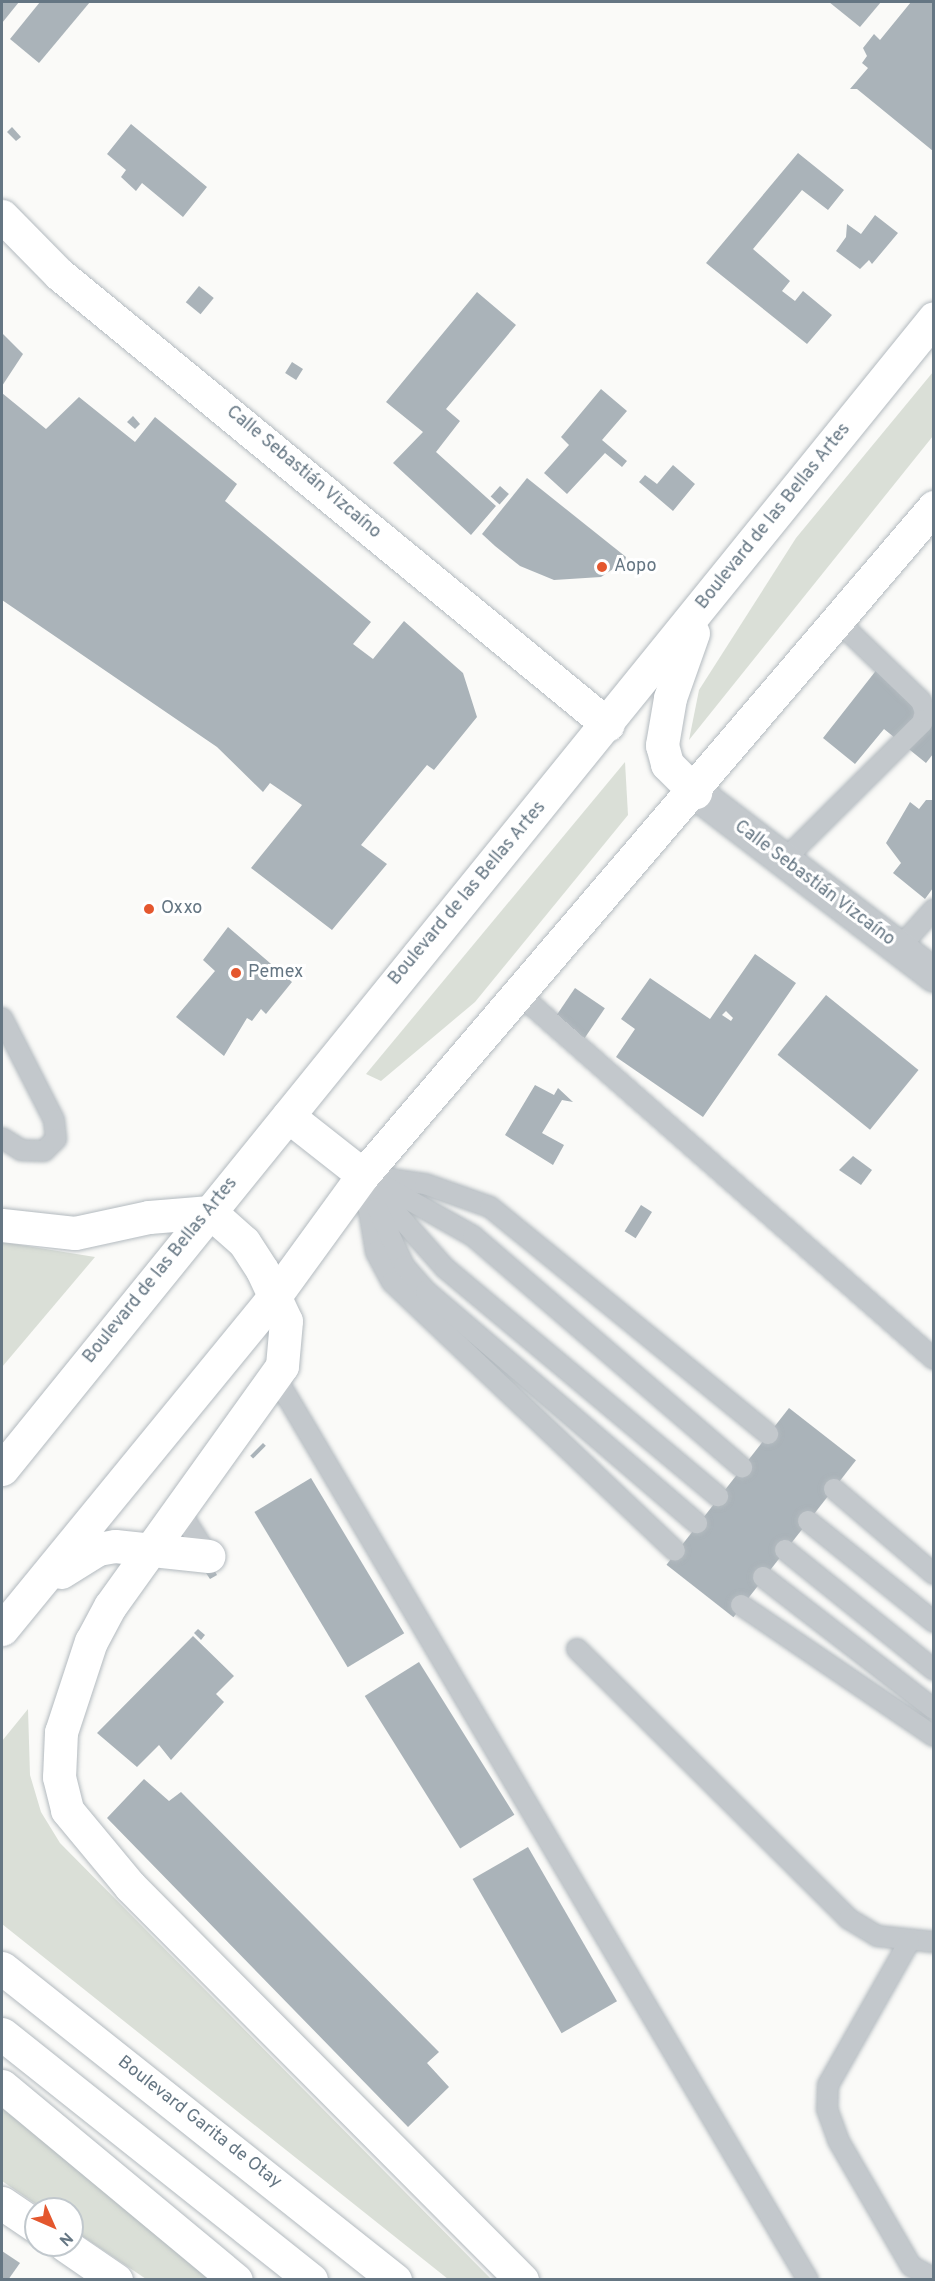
<!DOCTYPE html>
<html>
<head>
<meta charset="utf-8">
<style>
  body { margin:0 }
  #map { position:relative; width:935px; height:2281px; overflow:hidden; background:#fafaf8; font-family:Overpass,sans-serif }
  div>[style] { position:absolute }
  .green>* { inset:0; background:#dadfd7 }
  .building>* { inset:0; background:#aab3b9; transform-origin:0 0 }
  .roads { filter:drop-shadow(0 0 2px #b3babf) drop-shadow(0 0 2px #b3babf) }
  .lane>* { height:20px; margin:-10px; padding:0 10px; transform-origin:10px; border-radius:10px; background:#c3c8cc }
  .street>* { height:33px; margin:-16.5px; padding:0 16.5px; transform-origin:16.5px; border-radius:16.5px; background:#c3c8cc }
  .secondary>* { height:33px; margin:-16.5px; padding:0 16.5px; transform-origin:16.5px; border-radius:16.5px; background:#fff }
  .primary>* { height:33px; margin:-16.5px; padding:0 16.5px; transform-origin:16.5px; border-radius:16.5px; background:#fff }
  .highway>* { height:33px; margin:-16.5px; padding:0 16.5px; transform-origin:16.5px; border-radius:16.5px; background:#fff }
  .dots>* { width:16px; height:16px; translate:-50% -50%; box-sizing:border-box; border:3px solid #fff; border-radius:50% }
  span { translate:-50% -50%; white-space:nowrap; text-align:center; line-height:1.15; -webkit-text-stroke:6px #fff; paint-order:stroke }
  .street-label { font-size:18px; color:#657683 }
  .poi-label { font-size:18px; color:#657683 }
  .left { translate:0 -50%; text-align:left }
  .frame { position:absolute; inset:0; border:3px solid #657683; pointer-events:none }
  .north { position:absolute; left:24px; top:2197px; width:60px; height:60px; box-sizing:border-box; background:#fff; border:2px solid #c1c8cd; border-radius:50%; rotate:135deg; font-size:16px; font-weight:700; line-height:24px; text-align:center; color:#657683 }
  .north::after { content:''; display:block; margin:auto; width:21px; height:27px; background:#e4572e; clip-path:polygon(50% 0,100% 100%,50% 72%,0 100%) }
</style>
</head>
<body>
<div id="map">
  <div class="green">
    <div style="clip-path:polygon(933px 372px,933px 436px,689px 740px,699px 690px,796px 538px)"></div>
    <div style="clip-path:polygon(625px 762px,628px 815px,475px 1002px,381px 1081px,366px 1074px)"></div>
    <div style="clip-path:polygon(2px 1242px,95px 1257px,2px 1367px)"></div>
    <div style="clip-path:polygon(28px 1709px,30px 1775px,41px 1812px,60px 1843px,491px 2279px,448px 2279px,2px 1924px,2px 1741px)"></div>
    <div style="clip-path:polygon(2px 2108px,211px 2279px,146px 2279px,72px 2229px,72px 2209px,43px 2209px,2px 2181px)"></div>
  </div>
  <div class="building">
    <div style="clip-path:polygon(2px 2px,19px 2px,2px 23px)"></div>
    <div style="clip-path:polygon(40px 2px,90px 2px,39px 63px,10px 39px)"></div>
    <div style="clip-path:polygon(829px 2px,881px 2px,860px 27px)"></div>
    <div style="clip-path:polygon(911px 2px,933px 2px,933px 151px,857px 89px,850px 89px,868px 68px,862px 63px,867px 56px,863px 48px,874px 34px,880px 40px)"></div>
    <div style="clip-path:polygon(131px 124px,207px 187px,183px 217px,142px 183px,136px 191px,121px 177px,126px 170px,107px 154px)"></div>
    <div style="clip-path:polygon(12px 127px,21px 137px,16px 141px,7px 132px)"></div>
    <div style="clip-path:polygon(798px 153px,844px 190px,828px 210px,802px 190px,753px 249px,790px 281px,782px 291px,795px 301px,803px 291px,832px 315px,807px 344px,706px 263px)"></div>
    <div style="clip-path:polygon(875px 215px,898px 233px,872px 264px,869px 260px,860px 269px,836px 251px,846px 237px,847px 224px,861px 234px)"></div>
    <div style="left:199px;top:286px;width:19px;height:21px;rotate:39deg"></div>
    <div style="clip-path:polygon(477px 292px,516px 325px,446px 409px,460px 421px,436px 452px,496px 506px,471px 535px,393px 463px,423px 432px,386px 402px)"></div>
    <div style="clip-path:polygon(2px 333px,23px 354px,2px 386px)"></div>
    <div style="left:292px;top:362px;width:13px;height:13px;rotate:32deg"></div>
    <div style="clip-path:polygon(601px 389px,627px 411px,602px 440px,627px 461px,622px 467px,605px 453px,567px 494px,544px 473px,569px 445px,561px 437px)"></div>
    <div style="clip-path:polygon(2px 393px,46px 429px,79px 397px,135px 442px,155px 417px,237px 484px,225px 501px,371px 622px,353px 644px,373px 659px,404px 621px,463px 673px,477px 717px,434px 770px,427px 765px,361px 845px,387px 864px,332px 930px,251px 868px,302px 805px,270px 783px,263px 792px,217px 747px,2px 600px)"></div>
    <div style="clip-path:polygon(133px 416px,140px 424px,135px 429px,127px 422px)"></div>
    <div style="clip-path:polygon(673px 465px,695px 484px,673px 511px,639px 482px,645px 475px,657px 484px)"></div>
    <div style="clip-path:polygon(527px 478px,626px 557px,625px 561px,601px 577px,554px 580px,520px 566px,495px 546px,482px 534px)"></div>
    <div style="left:500px;top:486px;width:12px;height:14px;rotate:42deg"></div>
    <div style="clip-path:polygon(878px 668px,933px 712px,933px 754px,926px 763px,884px 729px,855px 764px,823px 738px)"></div>
    <div style="clip-path:polygon(926px 800px,933px 800px,933px 888px,925px 899px,893px 873px,901px 863px,886px 843px,910px 802px,919px 809px)"></div>
    <div style="clip-path:polygon(228px 927px,292px 982px,266px 1014px,261px 1009px,252px 1021px,247px 1018px,224px 1056px,176px 1017px,215px 971px,203px 960px)"></div>
    <div style="clip-path:polygon(evenodd,755px 954px,796px 983px,703px 1117px,616px 1057px,635px 1029px,621px 1019px,650px 978px,710px 1019px,755px 954px,726px 1011px,733px 1018px,731px 1021px,722px 1015px,726px 1011px)"></div>
    <div style="left:575px;top:988px;width:36px;height:36px;rotate:34deg"></div>
    <div style="left:826px;top:995px;width:119px;height:77px;rotate:39deg"></div>
    <div style="clip-path:polygon(535px 1085px,554px 1095px,558px 1088px,573px 1102px,562px 1100px,542px 1133px,564px 1145px,553px 1165px,505px 1135px)"></div>
    <div style="clip-path:polygon(853px 1156px,872px 1170px,861px 1185px,839px 1170px)"></div>
    <div style="left:641px;top:1205px;width:13px;height:31px;rotate:32deg"></div>
    <div style="left:789px;top:1408px;width:85px;height:199px;rotate:38deg"></div>
    <div style="left:263px;top:1443px;width:4px;height:18px;rotate:45deg"></div>
    <div style="left:311px;top:1478px;width:181px;height:66px;rotate:59deg"></div>
    <div style="clip-path:polygon(212px 1566px,217px 1575px,210px 1579px,204px 1570px)"></div>
    <div style="clip-path:polygon(198px 1629px,205px 1635px,201px 1640px,194px 1633px)"></div>
    <div style="clip-path:polygon(193px 1636px,234px 1676px,216px 1694px,224px 1702px,171px 1760px,159px 1745px,137px 1767px,97px 1733px)"></div>
    <div style="left:419px;top:1662px;width:180px;height:64px;rotate:58deg"></div>
    <div style="clip-path:polygon(144px 1779px,169px 1801px,181px 1792px,439px 2052px,427px 2063px,449px 2087px,408px 2127px,107px 1818px)"></div>
    <div style="left:528px;top:1847px;width:178px;height:64px;rotate:60deg"></div>
    <div style="clip-path:polygon(2px 2251px,20px 2263px,8px 2280px,2px 2280px)"></div>
  </div>
  <div class="roads">
    <div class="lane">
      <div style="left:783px;top:861px;width:196px;rotate:-44.8deg"></div>
      <div style="left:922px;top:723px;width:11px;rotate:-75deg"></div>
      <div style="left:925px;top:712px;width:12px;rotate:-110deg"></div>
      <div style="left:921px;top:701px;width:115px;rotate:-136.1deg"></div>
      <div style="left:899px;top:948px;width:52px;rotate:-48.1deg"></div>
      <div style="left:519px;top:994px;width:553px;rotate:41.33deg"></div>
      <div style="left:2px;top:1018px;width:114px;rotate:63deg"></div>
      <div style="left:54px;top:1120px;width:19px;rotate:84deg"></div>
      <div style="left:56px;top:1139px;width:17px;rotate:135deg"></div>
      <div style="left:44px;top:1151px;width:23px;rotate:-178deg"></div>
      <div style="left:21px;top:1150px;width:22px;rotate:-148deg"></div>
      <div style="left:363px;top:1175px;width:78px;rotate:80.4deg"></div>
      <div style="left:376px;top:1252px;width:34px;rotate:62deg"></div>
      <div style="left:392px;top:1282px;width:390px;rotate:43.5deg"></div>
      <div style="left:363px;top:1175px;width:63px;rotate:8.3deg"></div>
      <div style="left:425px;top:1184px;width:69px;rotate:19.5deg"></div>
      <div style="left:490px;top:1207px;width:359px;rotate:39.2deg"></div>
      <div style="left:379px;top:1183px;width:108px;rotate:29.4deg"></div>
      <div style="left:473px;top:1236px;width:355px;rotate:40.7deg"></div>
      <div style="left:374px;top:1188px;width:107px;rotate:48.4deg"></div>
      <div style="left:445px;top:1268px;width:356px;rotate:39.9deg"></div>
      <div style="left:377px;top:1208px;width:64px;rotate:65deg"></div>
      <div style="left:404px;top:1266px;width:33px;rotate:49deg"></div>
      <div style="left:426px;top:1291px;width:357px;rotate:40.6deg"></div>
      <div style="left:275px;top:1376px;width:1049px;rotate:59.48deg"></div>
      <div style="left:834px;top:1489px;width:131px;rotate:40.4deg"></div>
      <div style="left:179px;top:1510px;width:54px;rotate:57.8deg"></div>
      <div style="left:808px;top:1521px;width:161px;rotate:38.7deg"></div>
      <div style="left:785px;top:1550px;width:191px;rotate:38.8deg"></div>
      <div style="left:763px;top:1577px;width:216px;rotate:37.7deg"></div>
      <div style="left:741px;top:1605px;width:233px;rotate:34.2deg"></div>
      <div style="left:577px;top:1649px;width:383px;rotate:44.8deg"></div>
      <div style="left:849px;top:1919px;width:33px;rotate:31deg"></div>
      <div style="left:877px;top:1936px;width:57px;rotate:6deg"></div>
      <div style="left:909px;top:1942px;width:164px;rotate:119.5deg"></div>
      <div style="left:828px;top:2085px;width:24px;rotate:92deg"></div>
      <div style="left:827px;top:2109px;width:33px;rotate:70deg"></div>
      <div style="left:838px;top:2140px;width:146px;rotate:59.9deg"></div>
      <div style="left:911px;top:2266px;width:26px;rotate:28deg"></div>
    </div>
    <div class="street">
      <div style="left:695px;top:792px;width:301px;rotate:37.4deg"></div>
    </div>
    <div class="secondary">
      <div style="left:2px;top:216px;width:81px;rotate:45.5deg"></div>
      <div style="left:59px;top:274px;width:710px;rotate:39.4deg"></div>
    </div>
    <div class="primary">
      <div style="left:693px;top:633px;width:69px;rotate:109.5deg"></div>
      <div style="left:670px;top:698px;width:48px;rotate:99.7deg"></div>
      <div style="left:662px;top:745px;width:20px;rotate:75deg"></div>
      <div style="left:667px;top:764px;width:40px;rotate:45deg"></div>
      <div style="left:288px;top:1116px;width:95px;rotate:38.2deg"></div>
      <div style="left:2px;top:1469px;width:1481px;rotate:-51deg"></div>
      <div style="left:61px;top:1572px;width:44px;rotate:-31.9deg"></div>
      <div style="left:98px;top:1549px;width:17px;rotate:-10deg"></div>
      <div style="left:115px;top:1546px;width:94px;rotate:6.1deg"></div>
      <div style="left:2px;top:1629px;width:431px;rotate:-50.7deg"></div>
      <div style="left:275px;top:1296px;width:150px;rotate:-54deg"></div>
      <div style="left:363px;top:1175px;width:879px;rotate:-49.48deg"></div>
    </div>
    <div class="highway">
      <div style="left:2px;top:1225px;width:73px;rotate:6.3deg"></div>
      <div style="left:75px;top:1233px;width:76px;rotate:-12.2deg"></div>
      <div style="left:149px;top:1217px;width:61px;rotate:-4.7deg"></div>
      <div style="left:210px;top:1212px;width:45px;rotate:41.4deg"></div>
      <div style="left:244px;top:1242px;width:33px;rotate:57deg"></div>
      <div style="left:262px;top:1270px;width:56px;rotate:64.8deg"></div>
      <div style="left:286px;top:1321px;width:45px;rotate:95.1deg"></div>
      <div style="left:282px;top:1366px;width:295px;rotate:125.6deg"></div>
      <div style="left:110px;top:1606px;width:40px;rotate:118deg"></div>
      <div style="left:91px;top:1641px;width:96px;rotate:108.2deg"></div>
      <div style="left:61px;top:1732px;width:45px;rotate:92.5deg"></div>
      <div style="left:59px;top:1777px;width:34px;rotate:76deg"></div>
      <div style="left:67px;top:1810px;width:99px;rotate:50.3deg"></div>
      <div style="left:130px;top:1886px;width:556px;rotate:45.15deg"></div>
      <div style="left:2px;top:1968px;width:502px;rotate:38.45deg"></div>
      <div style="left:2px;top:2034px;width:395px;rotate:38.5deg"></div>
      <div style="left:2px;top:2086px;width:304px;rotate:39.7deg"></div>
      <div style="left:2px;top:2203px;width:41px;rotate:34.1deg"></div>
      <div style="left:65px;top:2245px;width:62px;rotate:34.5deg"></div>
    </div>
  </div>
  <div class="dots">
    <div style="left:602px;top:567px;background:#e4572e"></div>
    <div style="left:149px;top:909px;background:#e4572e"></div>
    <div style="left:236px;top:973px;background:#e4572e"></div>
  </div>
  <div class="street-label">
    <span style="left:303px;top:473px;rotate:40deg">Calle Sebastián Vizcaíno</span>
    <span style="left:774px;top:517px;rotate:-51deg">Boulevard de las Bellas Artes</span>
    <span style="left:814px;top:884px;rotate:37deg">Calle Sebastián Vizcaíno</span>
    <span style="left:468px;top:894px;rotate:-50deg">Boulevard de las Bellas Artes</span>
    <span style="left:161px;top:1271px;rotate:-51deg">Boulevard de las Bellas Artes</span>
    <span style="left:199px;top:2123px;rotate:38deg">Boulevard Garita de Otay</span>
  </div>
  <div class="poi-label">
    <span class="left" style="left:614px;top:567px">Aopo</span>
    <span class="left" style="left:161px;top:909px">Oxxo</span>
    <span class="left" style="left:248px;top:973px">Pemex</span>
  </div>
  <div class="frame"></div>
  <div class="north">N</div>
</div>
</body>
</html>
